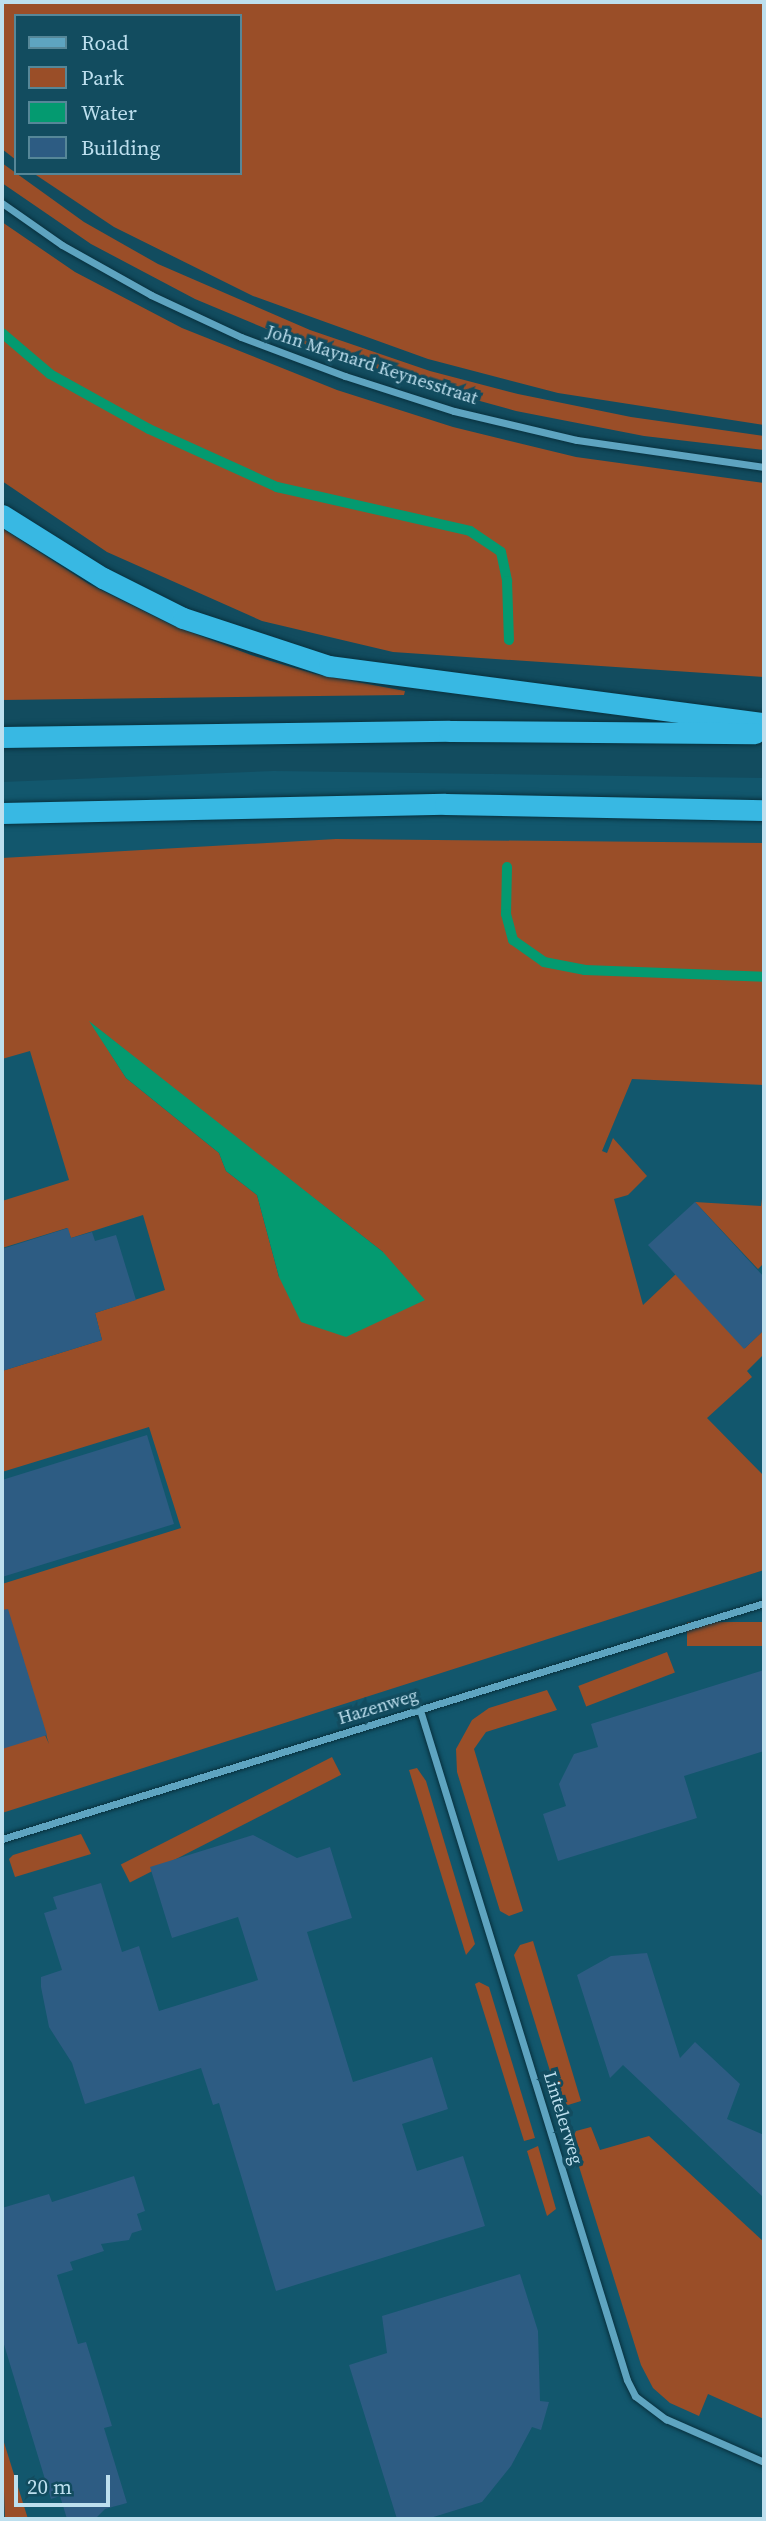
<!DOCTYPE html>
<html>
<head>
<meta charset="utf-8">
<style>
  body { margin:0 }
  #map { position:relative; width:766px; height:2521px; overflow:hidden; background:#124c5f; font-family:"Source Serif 4",serif }
  div>[style] { position:absolute }
  .built>* { inset:0; background:#12576d }
  .green>* { inset:0; background:#9a4e28; transform-origin:0 0 }
  .water>* { inset:0; background:#049a70 }
  .stream>* { height:10px; margin:-5px; padding:0 5px; transform-origin:5px; border-radius:5px; background:#049a70 }
  .building>* { inset:0; background:#2d5c83 }
  .roads { filter:drop-shadow(0 0 2px #08303d) drop-shadow(0 0 2px #08303d) }
  .street>* { height:7px; margin:-3.5px; padding:0 3.5px; transform-origin:3.5px; border-radius:3.5px; background:#5ea4c0 }
  .highway>* { height:21px; margin:-10.5px; padding:0 10.5px; transform-origin:10.5px; border-radius:10.5px; background:#38b8e3 }
  span { translate:-50% -50%; white-space:nowrap; text-align:center; line-height:1.15; -webkit-text-stroke:7px #124c5f; paint-order:stroke }
  .street-label { font-size:18px; color:#bddfee }
  .frame { position:absolute; inset:0; border:4px solid #bddfee; pointer-events:none }
  .legend { position:absolute; left:14px; top:14px; width:228px; height:161px; box-sizing:border-box; background:#124c5f; border:2px solid #568798; margin:0; padding:9px 12px; list-style:none; font-size:21px; color:#bddfee }
  .legend li { display:flex; align-items:center; gap:14px; height:35px }
  .legend b { width:35px; border:2px solid #568798 }
  .scale { position:absolute; left:14px; top:2475px; width:96px; height:32px; box-sizing:border-box; border:4px solid #bddfee; border-top:0; padding-left:9px; font-size:21px; line-height:24px; white-space:nowrap; color:#bddfee; -webkit-text-stroke:5px #124c5f; paint-order:stroke }
</style>
</head>
<body>
<div id="map">
  <div class="built">
    <div style="clip-path:polygon(274px 771px,764px 778px,764px 2519px,2px 2519px,2px 782px)"></div>
  </div>
  <div class="green">
    <div style="clip-path:polygon(2px 2px,764px 2px,764px 425px,558px 393px,428px 359px,253px 296px,114px 227px,33px 173px,240px 173px,240px 16px,16px 16px,16px 160px,2px 149px)"></div>
    <div style="clip-path:polygon(2px 163px,84px 222px,158px 264px,310px 330px,430px 371px,518px 394px,631px 417px,764px 436px,764px 450px,644px 436px,516px 411px,429px 387px,293px 340px,195px 299px,91px 244px,2px 183px)"></div>
    <div style="clip-path:polygon(2px 222px,75px 272px,182px 328px,337px 390px,453px 427px,576px 457px,764px 483px,764px 677px,393px 652px,262px 621px,107px 552px,2px 481px)"></div>
    <div style="clip-path:polygon(2px 528px,89px 584px,172px 625px,251px 655px,315px 674px,405px 691px,404px 695px,2px 700px)"></div>
    <div style="clip-path:polygon(evenodd,336px 839px,764px 843px,764px 1085px,632px 1079px,602px 1151px,607px 1153px,613px 1138px,647px 1176px,628px 1195px,614px 1199px,643px 1305px,676px 1274px,745px 1348px,764px 1330px,764px 1354px,747px 1371px,752px 1377px,707px 1418px,764px 1476px,764px 1570px,2px 1813px,2px 1748px,45px 1735px,49px 1744px,17px 1641px,2px 1646px,2px 1584px,181px 1528px,149px 1427px,2px 1472px,2px 1371px,102px 1340px,95px 1313px,165px 1290px,143px 1215px,71px 1238px,67px 1228px,2px 1248px,2px 1201px,69px 1180px,30px 1051px,2px 1059px,2px 858px,336px 839px,91px 1023px,235px 1137px,383px 1252px,279px 1277px,257px 1195px,226px 1171px,219px 1153px,126px 1078px,91px 1023px)"></div>
    <div style="clip-path:polygon(764px 1184px,764px 1263px,758px 1269px,695px 1202px,761px 1206px)"></div>
    <div style="left:764px;top:1622px;width:24px;height:77px;rotate:90deg"></div>
    <div style="left:667px;top:1652px;width:22px;height:95px;rotate:69deg"></div>
    <div style="clip-path:polygon(547px 1690px,557px 1710px,486px 1732px,474px 1749px,523px 1911px,509px 1916px,500px 1911px,457px 1772px,456px 1749px,472px 1720px,489px 1708px)"></div>
    <div style="left:332px;top:1757px;width:20px;height:237px;rotate:63deg"></div>
    <div style="clip-path:polygon(417px 1768px,426px 1781px,475px 1944px,466px 1955px,409px 1770px)"></div>
    <div style="clip-path:polygon(81px 1834px,91px 1854px,15px 1877px,9px 1859px,13px 1855px)"></div>
    <div style="clip-path:polygon(533px 1941px,581px 2101px,568px 2105px,559px 2100px,514px 1955px,520px 1945px)"></div>
    <div style="clip-path:polygon(479px 1982px,489px 1987px,535px 2138px,524px 2141px,475px 1984px)"></div>
    <div style="clip-path:polygon(591px 2127px,600px 2150px,649px 2136px,764px 2242px,764px 2419px,708px 2394px,699px 2416px,670px 2403px,653px 2388px,641px 2365px,571px 2141px,576px 2131px)"></div>
    <div style="clip-path:polygon(538px 2146px,556px 2209px,547px 2216px,527px 2151px)"></div>
    <div style="clip-path:polygon(2px 2436px,28px 2519px,5px 2519px)"></div>
  </div>
  <div class="water">
    <div style="clip-path:polygon(89px 1021px,383px 1252px,425px 1300px,346px 1337px,301px 1322px,279px 1277px,257px 1195px,226px 1171px,219px 1153px,126px 1078px)"></div>
  </div>
  <div class="stream">
    <div style="left:2px;top:333px;width:63px;rotate:40.5deg"></div>
    <div style="left:50px;top:374px;width:113px;rotate:29.1deg"></div>
    <div style="left:149px;top:429px;width:141px;rotate:24.4deg"></div>
    <div style="left:277px;top:487px;width:198px;rotate:12.8deg"></div>
    <div style="left:470px;top:531px;width:37px;rotate:34deg"></div>
    <div style="left:501px;top:552px;width:30px;rotate:78deg"></div>
    <div style="left:507px;top:581px;width:59px;rotate:88.1deg"></div>
    <div style="left:507px;top:867px;width:47px;rotate:91.2deg"></div>
    <div style="left:506px;top:914px;width:27px;rotate:75deg"></div>
    <div style="left:513px;top:940px;width:38px;rotate:35deg"></div>
    <div style="left:544px;top:962px;width:42px;rotate:11deg"></div>
    <div style="left:585px;top:970px;width:179px;rotate:2.2deg"></div>
  </div>
  <div class="building">
    <div style="clip-path:polygon(695px 1202px,764px 1277px,764px 1330px,744px 1349px,648px 1245px)"></div>
    <div style="clip-path:polygon(68px 1228px,71px 1238px,92px 1232px,95px 1241px,116px 1235px,136px 1300px,95px 1313px,102px 1340px,2px 1371px,2px 1249px)"></div>
    <div style="clip-path:polygon(147px 1435px,174px 1524px,2px 1577px,2px 1480px)"></div>
    <div style="clip-path:polygon(8px 1609px,47px 1735px,2px 1749px,2px 1610px)"></div>
    <div style="clip-path:polygon(764px 1670px,764px 1751px,684px 1776px,697px 1818px,558px 1861px,543px 1814px,566px 1806px,559px 1784px,574px 1754px,598px 1747px,591px 1724px)"></div>
    <div style="clip-path:polygon(253px 1835px,297px 1858px,330px 1847px,352px 1918px,307px 1932px,353px 2082px,432px 2057px,448px 2109px,402px 2124px,417px 2171px,463px 2156px,485px 2226px,276px 2291px,219px 2103px,213px 2105px,201px 2068px,85px 2104px,72px 2063px,49px 2027px,41px 1987px,41px 1977px,62px 1970px,44px 1913px,57px 1909px,53px 1897px,101px 1883px,122px 1952px,139px 1946px,159px 2011px,258px 1980px,238px 1917px,172px 1938px,150px 1867px)"></div>
    <div style="clip-path:polygon(647px 1953px,680px 2058px,695px 2042px,740px 2084px,727px 2119px,764px 2135px,764px 2198px,623px 2065px,610px 2078px,577px 1975px,611px 1956px)"></div>
    <div style="clip-path:polygon(134px 2176px,145px 2211px,137px 2214px,142px 2230px,132px 2233px,129px 2240px,101px 2244px,104px 2251px,70px 2262px,73px 2270px,57px 2275px,78px 2344px,86px 2342px,112px 2426px,104px 2428px,127px 2503px,105px 2509px,95px 2519px,67px 2519px,60px 2496px,51px 2499px,2px 2338px,2px 2208px,49px 2194px,52px 2202px)"></div>
    <div style="clip-path:polygon(520px 2274px,538px 2331px,540px 2401px,549px 2402px,541px 2430px,532px 2427px,511px 2466px,482px 2502px,427px 2519px,397px 2519px,349px 2365px,387px 2353px,382px 2316px)"></div>
  </div>
  <div class="roads">
    <div class="street">
      <div style="left:2px;top:203px;width:73px;rotate:35deg"></div>
      <div style="left:62px;top:245px;width:102px;rotate:29.3deg"></div>
      <div style="left:151px;top:295px;width:99px;rotate:25deg"></div>
      <div style="left:241px;top:337px;width:111px;rotate:20.6deg"></div>
      <div style="left:345px;top:376px;width:114px;rotate:17.8deg"></div>
      <div style="left:454px;top:411px;width:126px;rotate:13.3deg"></div>
      <div style="left:577px;top:440px;width:189px;rotate:8.2deg"></div>
      <div style="left:420px;top:1710px;width:701px;rotate:72.83deg"></div>
      <div style="left:627px;top:2380px;width:18px;rotate:63deg"></div>
      <div style="left:635px;top:2396px;width:39px;rotate:37deg"></div>
      <div style="left:666px;top:2419px;width:107px;rotate:23.7deg"></div>
      <div style="left:2px;top:1839px;width:798px;rotate:-17.21deg"></div>
    </div>
    <div class="highway">
      <div style="left:2px;top:515px;width:119px;rotate:32deg"></div>
      <div style="left:103px;top:578px;width:89px;rotate:26.6deg"></div>
      <div style="left:183px;top:618px;width:154px;rotate:18.2deg"></div>
      <div style="left:329px;top:666px;width:439px;rotate:7.5deg"></div>
      <div style="left:2px;top:737px;width:447px;rotate:-0.8deg"></div>
      <div style="left:449px;top:731px;width:306px;rotate:0.4deg"></div>
      <div style="left:2px;top:813px;width:443px;rotate:-1.2deg"></div>
      <div style="left:445px;top:804px;width:319px;rotate:1.1deg"></div>
    </div>
  </div>
  <div class="street-label">
    <span style="left:372px;top:365px;rotate:18deg">John Maynard Keynesstraat</span>
    <span style="left:378px;top:1707px;rotate:-17deg">Hazenweg</span>
    <span style="left:563px;top:2118px;rotate:73deg">Lintelerweg</span>
  </div>
  <div class="frame"></div>
  <ul class="legend">
  <li><b style="height:9px;background:#5ea4c0"></b>Road</li>
  <li><b style="height:19px;background:#9a4e28"></b>Park</li>
  <li><b style="height:19px;background:#049a70"></b>Water</li>
  <li><b style="height:19px;background:#2d5c83"></b>Building</li>
  </ul>
  <div class="scale">20 m</div>
</div>
</body>
</html>
